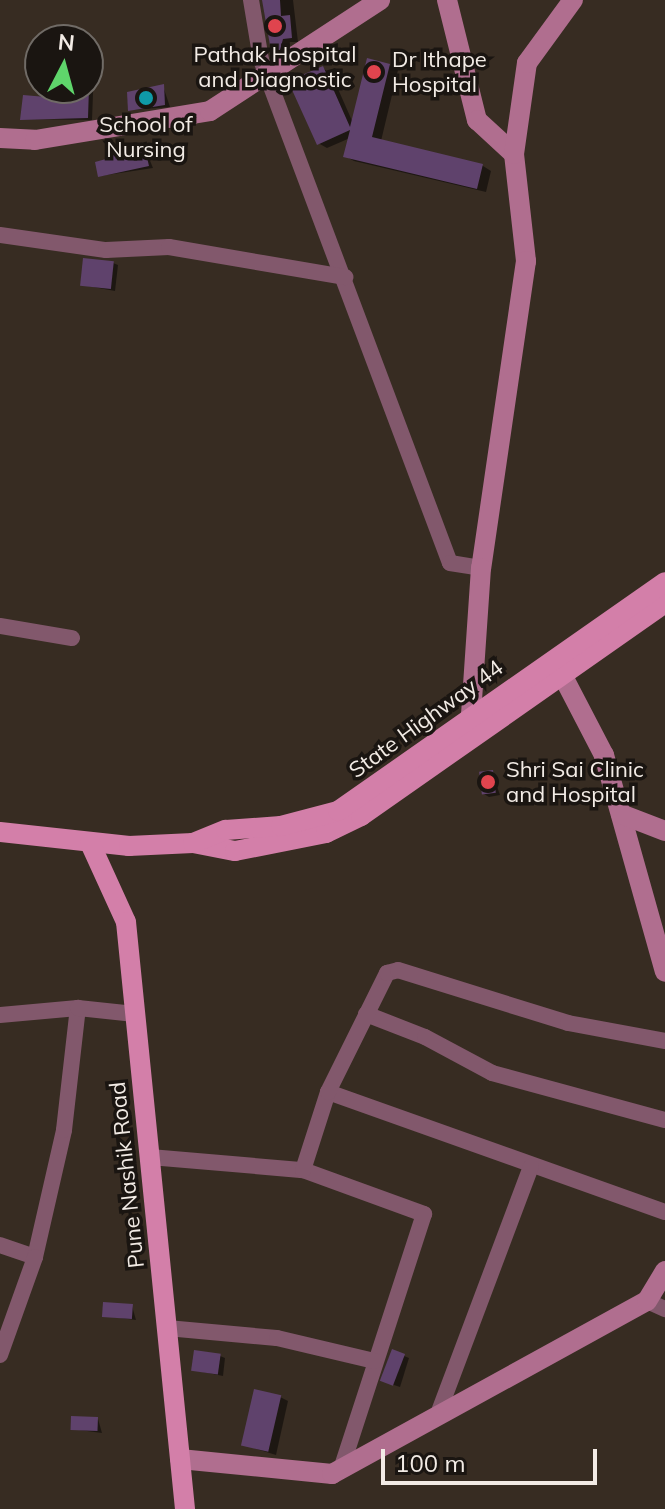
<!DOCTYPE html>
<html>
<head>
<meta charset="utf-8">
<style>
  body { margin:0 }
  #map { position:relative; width:665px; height:1509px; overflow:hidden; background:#372c22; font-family:Mulish,sans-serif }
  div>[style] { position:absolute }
  .shadow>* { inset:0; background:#0007 }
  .building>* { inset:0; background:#5f426c; transform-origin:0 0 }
  .street>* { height:16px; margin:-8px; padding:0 8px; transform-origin:8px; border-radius:8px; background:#82586c }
  .secondary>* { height:20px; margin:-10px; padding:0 10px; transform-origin:10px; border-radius:10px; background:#b06e8f }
  .primary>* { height:20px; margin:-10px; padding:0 10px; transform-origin:10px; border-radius:10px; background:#d37fa9 }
  .dots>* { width:22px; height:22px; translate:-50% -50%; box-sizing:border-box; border:4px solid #1a1511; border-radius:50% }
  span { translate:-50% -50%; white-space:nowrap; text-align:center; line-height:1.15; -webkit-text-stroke:7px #1a1511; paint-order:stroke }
  .poi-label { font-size:22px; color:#f2ebe5 }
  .left { translate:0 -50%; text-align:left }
  .street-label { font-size:22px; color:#f2ebe5 }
  .north { position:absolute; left:24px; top:24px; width:80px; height:80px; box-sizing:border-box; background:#1a1511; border:2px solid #706b66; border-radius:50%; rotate:6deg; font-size:22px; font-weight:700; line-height:32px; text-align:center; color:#f2ebe5 }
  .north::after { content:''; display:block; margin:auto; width:28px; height:36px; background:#5fd56b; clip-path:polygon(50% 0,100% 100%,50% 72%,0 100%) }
  .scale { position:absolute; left:381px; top:1449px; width:216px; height:36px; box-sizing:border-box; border:4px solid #f2ebe5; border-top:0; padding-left:10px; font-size:24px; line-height:28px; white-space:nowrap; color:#f2ebe5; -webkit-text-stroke:6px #1a1511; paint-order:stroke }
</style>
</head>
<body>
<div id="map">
  <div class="shadow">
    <div style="clip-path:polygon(264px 0,293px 0,298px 42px,290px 42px,287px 53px,272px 49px)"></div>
    <div style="clip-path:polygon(389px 65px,398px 70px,381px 141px,483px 166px,491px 171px,486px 192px,354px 161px,345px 156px,350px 138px,327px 148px,318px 143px,322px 68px,331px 73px,353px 123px)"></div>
    <div style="clip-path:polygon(88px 66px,94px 69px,92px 120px,22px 119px,60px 101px,60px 88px,88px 88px)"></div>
    <div style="clip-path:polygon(163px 86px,170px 107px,130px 110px)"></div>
    <div style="clip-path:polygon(144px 146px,153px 168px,100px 176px)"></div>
    <div style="clip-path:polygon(113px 263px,118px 265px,115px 291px,82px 285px)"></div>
    <div style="clip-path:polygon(492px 772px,500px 795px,489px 797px,484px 794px)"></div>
    <div style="clip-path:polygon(132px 1306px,136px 1320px,104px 1316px)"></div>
    <div style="clip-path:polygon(220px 1356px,225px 1358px,223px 1376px,193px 1370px)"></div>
    <div style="clip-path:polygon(404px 1356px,409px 1358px,400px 1387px,388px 1383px)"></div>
    <div style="clip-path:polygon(280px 1397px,288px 1401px,276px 1455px,244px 1445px)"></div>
    <div style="clip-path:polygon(98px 1419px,102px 1433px,72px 1429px)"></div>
  </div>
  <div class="building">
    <div style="clip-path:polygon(262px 0,280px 0,281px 16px,290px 15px,292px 38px,283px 39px,280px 50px,271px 51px)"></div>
    <div style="clip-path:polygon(367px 58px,390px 64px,372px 137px,483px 164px,477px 189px,343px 157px,350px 130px,317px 145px,288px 81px,323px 66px,350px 127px)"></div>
    <div style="clip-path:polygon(164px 84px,165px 105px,128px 111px,127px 92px)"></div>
    <div style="clip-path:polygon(58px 88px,89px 88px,88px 118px,20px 120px,23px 95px,58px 98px)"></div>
    <div style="clip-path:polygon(144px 144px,149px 166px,98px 177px,95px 162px,106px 159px,105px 152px)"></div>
    <div style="left:83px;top:258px;width:31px;height:28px;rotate:6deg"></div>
    <div style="left:493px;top:770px;width:23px;height:14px;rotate:83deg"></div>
    <div style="left:103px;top:1302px;width:30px;height:15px;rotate:4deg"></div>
    <div style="left:392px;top:1349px;width:14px;height:34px;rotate:21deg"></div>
    <div style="left:194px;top:1350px;width:27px;height:21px;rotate:8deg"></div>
    <div style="left:254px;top:1389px;width:28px;height:58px;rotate:13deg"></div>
    <div style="left:71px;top:1416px;width:27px;height:14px;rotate:2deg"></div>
  </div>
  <div class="street">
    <div style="left:251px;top:0;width:61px;rotate:80.5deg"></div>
    <div style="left:261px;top:60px;width:537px;rotate:69.41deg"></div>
    <div style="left:450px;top:563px;width:31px;rotate:9deg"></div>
    <div style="left:0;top:235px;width:107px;rotate:8.1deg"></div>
    <div style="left:106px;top:250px;width:63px;rotate:-2.7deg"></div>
    <div style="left:169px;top:247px;width:179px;rotate:9.7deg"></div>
    <div style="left:0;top:626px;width:73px;rotate:9.5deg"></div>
    <div style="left:366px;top:1014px;width:63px;rotate:21.3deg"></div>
    <div style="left:425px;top:1037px;width:76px;rotate:28.2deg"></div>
    <div style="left:492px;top:1073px;width:179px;rotate:15.2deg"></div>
    <div style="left:0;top:1015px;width:78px;rotate:-5.1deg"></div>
    <div style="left:328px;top:1092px;width:358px;rotate:19.6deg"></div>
    <div style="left:150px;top:1157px;width:154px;rotate:4.9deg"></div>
    <div style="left:303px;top:1170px;width:129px;rotate:20deg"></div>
    <div style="left:424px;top:1214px;width:269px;rotate:108deg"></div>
    <div style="left:303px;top:1170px;width:82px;rotate:-72.2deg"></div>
    <div style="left:328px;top:1092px;width:133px;rotate:-63.6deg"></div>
    <div style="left:387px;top:973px;width:11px;rotate:-15deg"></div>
    <div style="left:398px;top:970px;width:178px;rotate:17.3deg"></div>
    <div style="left:568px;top:1023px;width:99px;rotate:10.5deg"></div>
    <div style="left:0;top:1245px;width:37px;rotate:19deg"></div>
    <div style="left:35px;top:1257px;width:130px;rotate:-77.1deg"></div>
    <div style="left:64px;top:1130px;width:123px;rotate:-83.5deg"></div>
    <div style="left:78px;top:1008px;width:57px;rotate:6deg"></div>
    <div style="left:647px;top:1301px;width:20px;rotate:24deg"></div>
    <div style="left:167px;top:1328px;width:110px;rotate:5.2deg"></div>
    <div style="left:277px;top:1338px;width:100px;rotate:13.3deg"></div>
    <div style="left:0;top:1355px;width:104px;rotate:-70.3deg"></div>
    <div style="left:438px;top:1414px;width:264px;rotate:-69.4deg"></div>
  </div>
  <div class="secondary">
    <div style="left:447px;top:0;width:124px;rotate:76deg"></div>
    <div style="left:477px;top:120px;width:50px;rotate:42.6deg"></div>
    <div style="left:514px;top:154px;width:108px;rotate:83.6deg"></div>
    <div style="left:526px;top:261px;width:310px;rotate:98.3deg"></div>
    <div style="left:481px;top:568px;width:147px;rotate:93.9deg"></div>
    <div style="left:471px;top:715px;width:17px;rotate:62deg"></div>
    <div style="left:0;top:138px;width:35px;rotate:3deg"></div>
    <div style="left:35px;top:140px;width:177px;rotate:-9.4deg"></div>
    <div style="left:210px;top:111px;width:203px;rotate:-33.1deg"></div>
    <div style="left:514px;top:154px;width:92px;rotate:-81.9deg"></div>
    <div style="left:527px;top:63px;width:78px;rotate:-53.9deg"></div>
    <div style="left:555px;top:661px;width:106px;rotate:62.5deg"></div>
    <div style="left:604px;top:755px;width:225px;rotate:74.3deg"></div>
    <div style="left:621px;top:814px;width:47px;rotate:21.1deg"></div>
    <div style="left:180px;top:1459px;width:153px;rotate:5.6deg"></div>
    <div style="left:332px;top:1474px;width:359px;rotate:-28.8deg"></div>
    <div style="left:647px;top:1301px;width:35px;rotate:-59deg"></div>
  </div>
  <div class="primary">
    <div style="left:0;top:832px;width:130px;rotate:6.2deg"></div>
    <div style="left:129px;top:846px;width:64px;rotate:-2.7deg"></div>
    <div style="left:193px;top:843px;width:43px;rotate:10.8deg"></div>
    <div style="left:235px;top:851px;width:93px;rotate:-11.2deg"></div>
    <div style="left:326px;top:833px;width:39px;rotate:-26deg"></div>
    <div style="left:361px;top:816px;width:371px;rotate:-35deg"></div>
    <div style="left:90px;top:843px;width:87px;rotate:65.5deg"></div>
    <div style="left:126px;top:922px;width:590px;rotate:84.26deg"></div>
    <div style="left:193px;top:843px;width:35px;rotate:-22deg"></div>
    <div style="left:226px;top:830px;width:55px;rotate:-4.2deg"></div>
    <div style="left:281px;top:826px;width:59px;rotate:-14.7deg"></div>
    <div style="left:338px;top:811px;width:399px;rotate:-35deg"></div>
  </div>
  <div class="dots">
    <div style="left:275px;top:26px;background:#e0444e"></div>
    <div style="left:374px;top:72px;background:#e0444e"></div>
    <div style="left:146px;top:98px;background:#0f9aa8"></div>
    <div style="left:488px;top:782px;background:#e0444e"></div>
  </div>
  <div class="poi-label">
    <span style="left:275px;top:67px">Pathak Hospital<br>and Diagnostic</span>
    <span class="left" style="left:392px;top:72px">Dr Ithape<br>Hospital</span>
    <span style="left:146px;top:137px">School of<br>Nursing</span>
    <span class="left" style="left:506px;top:782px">Shri Sai Clinic<br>and Hospital</span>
  </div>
  <div class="street-label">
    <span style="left:426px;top:719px;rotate:-36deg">State Highway 44</span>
    <span style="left:127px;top:1175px;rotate:-96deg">Pune Nashik Road</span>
  </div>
  <div class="north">N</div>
  <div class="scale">100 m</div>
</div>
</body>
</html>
